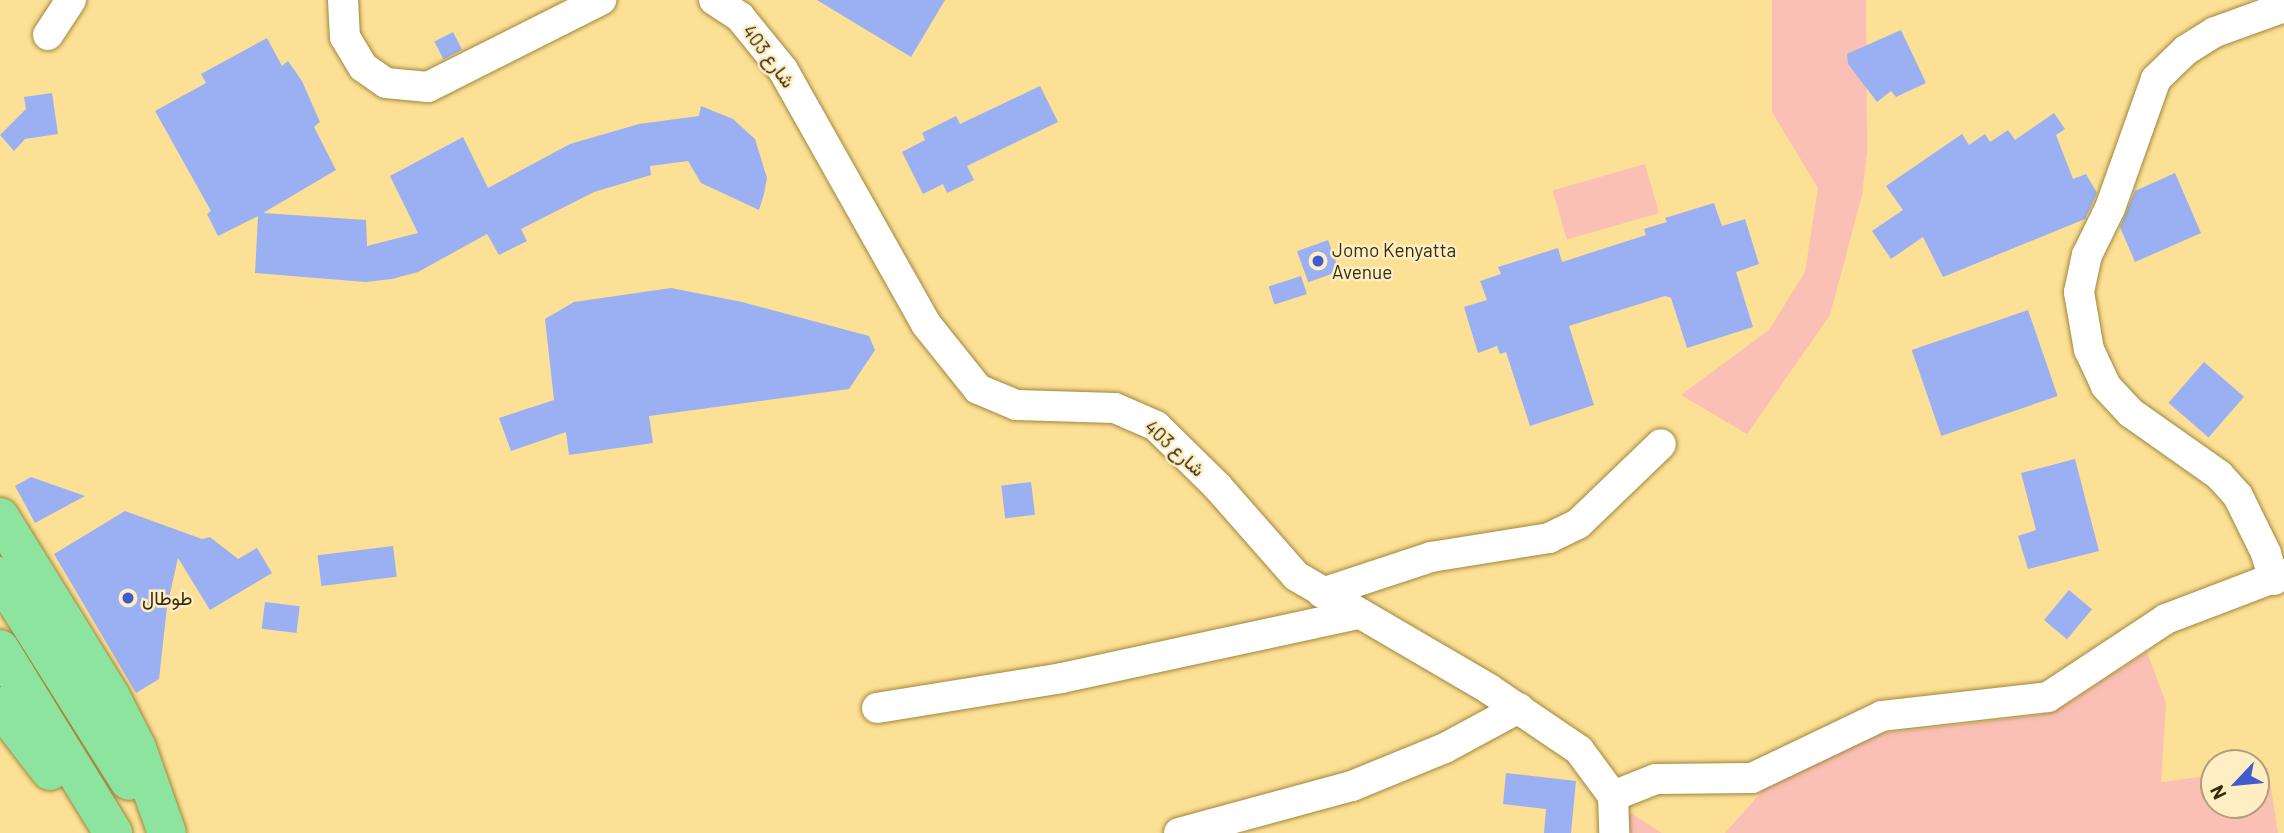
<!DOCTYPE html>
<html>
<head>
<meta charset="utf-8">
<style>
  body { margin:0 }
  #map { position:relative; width:2284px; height:833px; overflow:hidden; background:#fce095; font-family:Barlow,Vazirmatn,sans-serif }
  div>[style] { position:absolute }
  .green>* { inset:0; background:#fabfb5; transform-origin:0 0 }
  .building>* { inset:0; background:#9ab0f2; transform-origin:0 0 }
  .roads { filter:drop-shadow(0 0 2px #a0863c) drop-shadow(0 0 2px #a0863c) }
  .minor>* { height:30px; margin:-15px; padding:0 15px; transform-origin:15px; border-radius:15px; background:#fff }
  .highway>* { height:38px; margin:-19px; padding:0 19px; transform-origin:19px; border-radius:19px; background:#8de49f }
  .dots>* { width:19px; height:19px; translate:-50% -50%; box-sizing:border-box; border:4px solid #ffeec3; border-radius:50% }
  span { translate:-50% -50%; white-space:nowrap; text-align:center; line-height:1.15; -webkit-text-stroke:5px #ffeec3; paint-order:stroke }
  .street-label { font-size:19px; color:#362b0b }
  .poi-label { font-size:19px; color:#362b0b }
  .left { translate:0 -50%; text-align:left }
  .north { position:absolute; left:2200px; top:749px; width:70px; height:70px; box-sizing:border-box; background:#ffeec3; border:2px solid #afa079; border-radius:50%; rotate:244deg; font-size:19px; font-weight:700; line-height:28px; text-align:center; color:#362b0b }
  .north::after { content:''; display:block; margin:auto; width:24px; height:32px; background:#415bce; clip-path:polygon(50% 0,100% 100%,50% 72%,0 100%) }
</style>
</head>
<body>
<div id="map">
  <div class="green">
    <div style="clip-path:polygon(1772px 0,1866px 0,1867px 153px,1862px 195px,1830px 315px,1747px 434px,1681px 395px,1769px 330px,1805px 272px,1818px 188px,1772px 112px)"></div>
    <div style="left:1645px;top:164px;width:51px;height:96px;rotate:74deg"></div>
    <div style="clip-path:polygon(2147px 652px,2166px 703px,2161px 782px,2214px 775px,2214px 805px,2256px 805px,2256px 769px,2268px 768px,2278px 833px,1725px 833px,1766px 787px,1878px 734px,2040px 715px,2067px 704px)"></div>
    <div style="clip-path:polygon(1621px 807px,1662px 833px,1622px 833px)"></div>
  </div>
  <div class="building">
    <div style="clip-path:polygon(817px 0,945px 0,911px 57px)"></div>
    <div style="clip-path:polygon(1901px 30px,1926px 83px,1896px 97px,1891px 91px,1877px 102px,1848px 64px,1847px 54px)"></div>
    <div style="left:453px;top:32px;width:20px;height:21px;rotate:63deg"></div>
    <div style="clip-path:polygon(267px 38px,282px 66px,288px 61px,302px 81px,320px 122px,314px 127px,336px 170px,263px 213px,366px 220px,367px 246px,418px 233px,390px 176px,463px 137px,488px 188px,570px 144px,639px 124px,699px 116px,701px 106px,733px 119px,755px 139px,767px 178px,764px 194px,759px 210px,701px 183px,688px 161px,650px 166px,651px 175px,594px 192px,521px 229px,527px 241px,499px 255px,487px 234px,418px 272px,392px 279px,366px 282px,255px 273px,258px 216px,218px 236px,207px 214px,211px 211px,155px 111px,206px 83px,201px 74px)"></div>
    <div style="clip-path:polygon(1040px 86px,1058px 122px,967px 166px,974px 180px,947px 193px,943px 184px,923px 194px,902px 152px,925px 140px,922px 133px,956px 116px,960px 124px)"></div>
    <div style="clip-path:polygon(52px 93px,58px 134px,25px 139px,14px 151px,0 135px,26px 109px,24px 97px)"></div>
    <div style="clip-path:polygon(2054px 113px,2065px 129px,2056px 135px,2073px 179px,2086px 174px,2097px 193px,2085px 219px,1943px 277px,1923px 237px,1891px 259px,1872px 231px,1903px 210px,1886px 186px,1962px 134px,1969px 145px,1985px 134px,1990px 142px,2008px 130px,2015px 140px)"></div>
    <div style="clip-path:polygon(2175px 173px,2201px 233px,2135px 262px,2120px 227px,2135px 191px)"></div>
    <div style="clip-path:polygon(1714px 203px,1722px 226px,1745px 219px,1759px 264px,1736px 272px,1753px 327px,1687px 348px,1671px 298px,1665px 296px,1569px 326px,1594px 405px,1530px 426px,1506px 352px,1500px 354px,1497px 346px,1478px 353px,1464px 307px,1487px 300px,1480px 281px,1501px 274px,1498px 267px,1558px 248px,1562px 262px,1646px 235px,1644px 229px,1667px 222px,1665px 218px)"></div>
    <div style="left:1328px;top:240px;width:33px;height:33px;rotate:70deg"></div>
    <div style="left:1301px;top:276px;width:19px;height:34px;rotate:72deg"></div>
    <div style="clip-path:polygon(671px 288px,742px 302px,869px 336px,875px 350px,849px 389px,649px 416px,653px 443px,569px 455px,566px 432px,511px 451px,499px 418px,554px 400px,545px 319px,574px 302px)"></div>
    <div style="left:2028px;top:310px;width:91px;height:123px;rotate:71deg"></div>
    <div style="left:2204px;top:362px;width:53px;height:54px;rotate:41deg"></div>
    <div style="clip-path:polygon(2075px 459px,2099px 551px,2028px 569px,2018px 536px,2036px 530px,2021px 473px)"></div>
    <div style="clip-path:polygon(31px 477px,85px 496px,35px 523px,15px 486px)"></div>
    <div style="left:1031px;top:482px;width:33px;height:30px;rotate:83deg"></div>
    <div style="clip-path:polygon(125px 511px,202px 539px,210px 537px,238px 559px,257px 548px,272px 573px,210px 610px,178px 558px,167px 607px,159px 679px,136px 693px,54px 554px)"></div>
    <div style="left:393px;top:546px;width:31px;height:76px;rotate:83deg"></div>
    <div style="left:2069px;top:590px;width:30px;height:39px;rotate:40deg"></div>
    <div style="left:265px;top:602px;width:35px;height:27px;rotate:7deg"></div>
    <div style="clip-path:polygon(1506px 773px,1576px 781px,1571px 833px,1544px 833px,1546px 809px,1503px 804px)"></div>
  </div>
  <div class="roads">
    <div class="minor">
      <div style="left:343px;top:0;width:37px;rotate:87deg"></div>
      <div style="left:345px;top:37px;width:35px;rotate:59deg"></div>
      <div style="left:363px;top:67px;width:28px;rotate:35deg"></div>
      <div style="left:386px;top:83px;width:42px;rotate:5.4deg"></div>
      <div style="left:428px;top:87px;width:194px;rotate:-26.7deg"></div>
      <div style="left:714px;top:0;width:31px;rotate:33deg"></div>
      <div style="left:740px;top:17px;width:68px;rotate:50.9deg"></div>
      <div style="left:783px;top:70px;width:291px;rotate:60.6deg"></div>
      <div style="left:926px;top:324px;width:83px;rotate:51.3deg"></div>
      <div style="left:978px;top:389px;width:41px;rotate:22.8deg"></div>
      <div style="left:1016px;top:405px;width:99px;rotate:1.7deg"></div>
      <div style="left:1115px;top:408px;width:45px;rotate:23.7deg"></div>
      <div style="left:1156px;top:426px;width:86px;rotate:44.5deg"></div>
      <div style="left:1217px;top:486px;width:120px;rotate:48.7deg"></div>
      <div style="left:1296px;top:576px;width:224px;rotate:30.3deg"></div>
      <div style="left:1489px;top:689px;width:109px;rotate:34.1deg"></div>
      <div style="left:1579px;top:750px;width:57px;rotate:53.5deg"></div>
      <div style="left:1613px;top:796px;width:37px;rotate:88deg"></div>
      <div style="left:48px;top:35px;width:42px;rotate:-56.7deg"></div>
      <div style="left:2274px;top:580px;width:28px;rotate:-107deg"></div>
      <div style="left:2266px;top:553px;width:64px;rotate:-116.2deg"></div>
      <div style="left:2238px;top:496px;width:28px;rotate:-132deg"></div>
      <div style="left:2219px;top:475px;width:108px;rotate:-144.8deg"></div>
      <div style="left:2131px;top:413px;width:37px;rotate:-133deg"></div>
      <div style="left:2106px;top:386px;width:40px;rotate:-115deg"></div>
      <div style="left:2089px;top:350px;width:59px;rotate:-99.8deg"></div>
      <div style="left:2079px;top:292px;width:38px;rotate:-78deg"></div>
      <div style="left:2087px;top:255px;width:52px;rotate:-63.9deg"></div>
      <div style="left:2110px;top:208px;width:137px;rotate:-70.4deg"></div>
      <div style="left:2156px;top:79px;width:42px;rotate:-44deg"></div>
      <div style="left:2186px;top:50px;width:34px;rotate:-32deg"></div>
      <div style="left:2215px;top:32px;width:73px;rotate:-19.9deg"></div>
      <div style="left:1322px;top:593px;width:115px;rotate:-18.3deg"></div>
      <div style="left:1431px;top:557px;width:120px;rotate:-9.1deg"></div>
      <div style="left:1549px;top:538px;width:32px;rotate:-26deg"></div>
      <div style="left:1578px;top:524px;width:115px;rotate:-43.9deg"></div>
      <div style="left:877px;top:708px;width:187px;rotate:-9.2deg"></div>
      <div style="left:1062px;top:678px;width:304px;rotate:-12.2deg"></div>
      <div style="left:1613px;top:796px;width:46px;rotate:-21.6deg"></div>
      <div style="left:1656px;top:779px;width:96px;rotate:-0.6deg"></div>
      <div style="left:1752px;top:778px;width:144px;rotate:-25.5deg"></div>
      <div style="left:1882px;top:716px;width:167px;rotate:-6.5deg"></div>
      <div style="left:2048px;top:697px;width:141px;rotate:-33.5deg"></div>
      <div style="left:2166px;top:619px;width:126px;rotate:-20.9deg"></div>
      <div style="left:1179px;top:833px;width:179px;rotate:-15.2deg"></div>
      <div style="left:1352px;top:786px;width:100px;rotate:-22.2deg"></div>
      <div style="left:1445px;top:748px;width:84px;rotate:-28.4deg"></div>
    </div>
    <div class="highway">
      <div style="left:0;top:517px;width:211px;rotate:58.3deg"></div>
      <div style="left:111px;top:697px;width:57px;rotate:63deg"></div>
      <div style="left:137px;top:748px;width:90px;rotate:70.6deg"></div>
      <div style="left:0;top:576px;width:242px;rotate:57.8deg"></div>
      <div style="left:0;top:649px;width:216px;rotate:58.4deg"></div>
      <div style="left:0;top:706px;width:82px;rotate:52.4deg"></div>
    </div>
  </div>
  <div class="dots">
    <div style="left:1318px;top:261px;background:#415bce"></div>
    <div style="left:128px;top:598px;background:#415bce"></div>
  </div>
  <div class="street-label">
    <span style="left:769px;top:56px;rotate:53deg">شارع 403</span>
    <span style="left:1175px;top:448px;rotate:42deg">شارع 403</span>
  </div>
  <div class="poi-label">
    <span class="left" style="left:1332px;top:261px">Jomo Kenyatta<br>Avenue</span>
    <span class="left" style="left:142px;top:598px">طوطال</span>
  </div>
  <div class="north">N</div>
</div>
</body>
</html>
